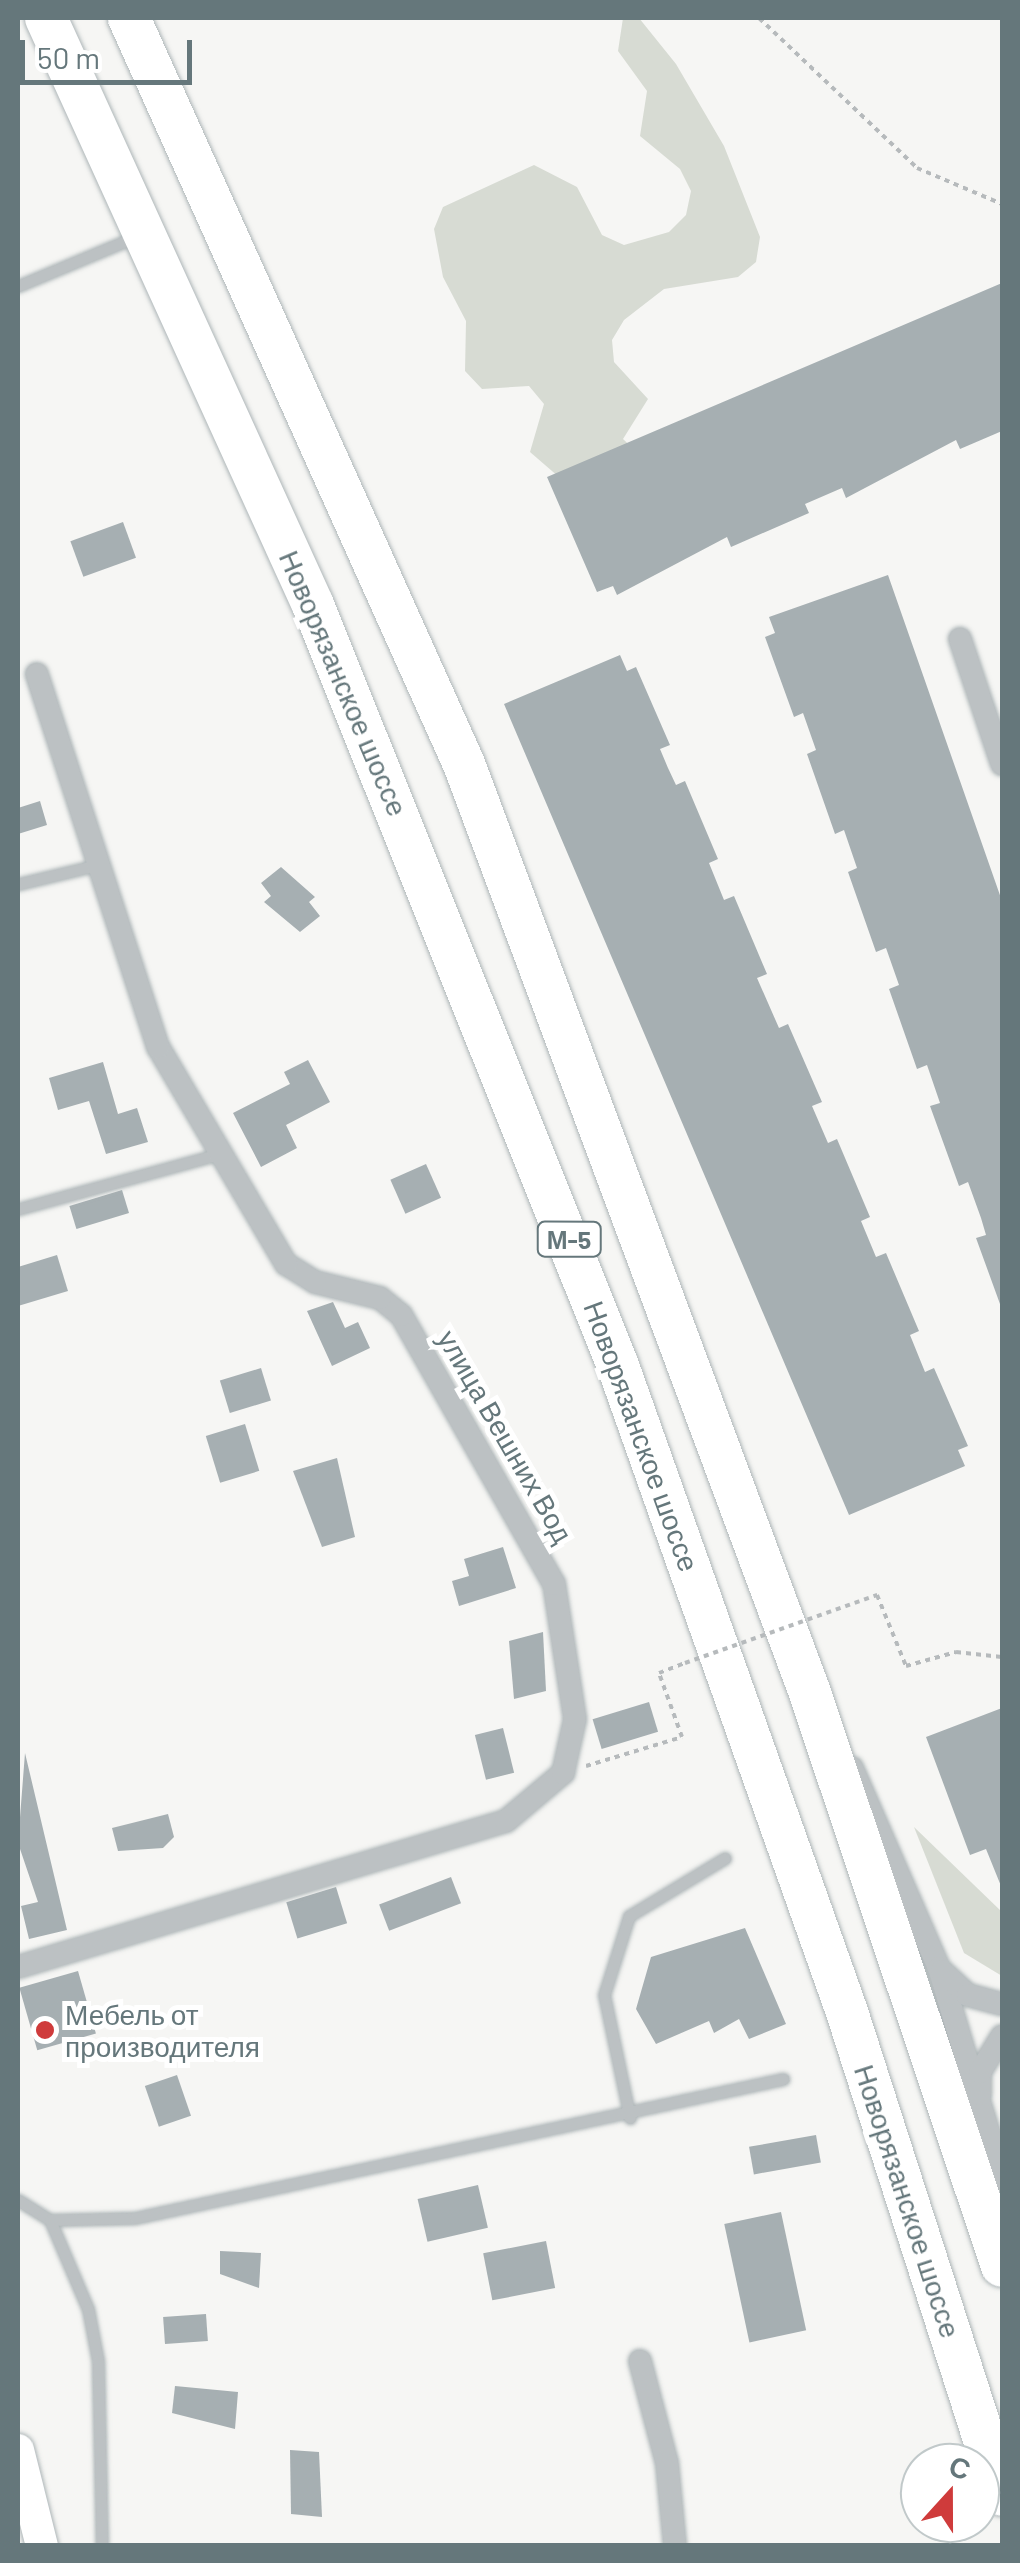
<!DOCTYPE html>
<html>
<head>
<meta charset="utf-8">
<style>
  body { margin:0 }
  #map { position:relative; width:1020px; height:2563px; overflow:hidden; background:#f6f6f4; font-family:Barlow,sans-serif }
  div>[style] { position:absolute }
  .green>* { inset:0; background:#d7dbd3 }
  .building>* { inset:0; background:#a6afb2; transform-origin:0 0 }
  .path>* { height:4px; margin-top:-2px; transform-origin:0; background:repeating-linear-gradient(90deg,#b6babc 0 5px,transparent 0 10px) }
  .roads { filter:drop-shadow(0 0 2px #aeb6b8) drop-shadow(0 0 2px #aeb6b8) }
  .lane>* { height:11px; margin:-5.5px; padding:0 5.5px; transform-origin:5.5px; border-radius:5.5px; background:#bcc1c3 }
  .street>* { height:22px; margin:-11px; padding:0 11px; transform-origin:11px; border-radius:11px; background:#bcc1c3 }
  .secondary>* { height:32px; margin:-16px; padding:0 16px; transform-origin:16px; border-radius:16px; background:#fff }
  .highway>* { height:42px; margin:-21px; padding:0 21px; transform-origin:21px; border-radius:21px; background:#fff }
  .path-bridge>* { height:4px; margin-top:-2px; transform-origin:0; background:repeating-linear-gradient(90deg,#b6babc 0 5px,transparent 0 10px) }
  .dots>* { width:28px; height:28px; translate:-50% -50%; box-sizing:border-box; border:5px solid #fff; border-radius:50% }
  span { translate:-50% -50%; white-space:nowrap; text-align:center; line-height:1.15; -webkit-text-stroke:10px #fff; paint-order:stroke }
  .shield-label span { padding:2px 8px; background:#fff; border:2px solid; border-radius:8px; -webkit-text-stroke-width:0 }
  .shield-label { font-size:25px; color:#65777b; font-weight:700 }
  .street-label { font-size:28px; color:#65777b }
  .poi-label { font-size:28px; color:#65777b }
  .left { translate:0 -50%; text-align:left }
  .frame { position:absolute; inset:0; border:20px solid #65777b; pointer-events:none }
  .north { position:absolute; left:900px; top:2443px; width:100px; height:100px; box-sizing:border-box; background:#fff; border:2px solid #c1c9ca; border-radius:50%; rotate:21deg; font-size:28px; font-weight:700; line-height:40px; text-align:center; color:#65777b }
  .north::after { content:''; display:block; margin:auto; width:35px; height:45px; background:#cf3b3b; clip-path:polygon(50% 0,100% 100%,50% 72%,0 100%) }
  .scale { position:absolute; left:20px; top:40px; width:172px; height:45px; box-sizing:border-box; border:5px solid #65777b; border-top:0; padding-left:12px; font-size:30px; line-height:35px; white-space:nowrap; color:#65777b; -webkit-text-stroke:8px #fff; paint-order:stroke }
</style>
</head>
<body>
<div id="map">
  <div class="green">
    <div style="clip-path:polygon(623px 18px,639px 18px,676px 64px,724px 146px,760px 237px,756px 262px,738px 277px,664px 289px,624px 320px,612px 340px,614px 362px,648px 399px,623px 439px,640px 455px,567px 484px,530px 452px,544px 404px,529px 386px,482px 389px,465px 371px,466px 321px,443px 277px,434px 229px,443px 207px,534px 165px,577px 187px,602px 235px,624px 245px,669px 232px,686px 215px,691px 191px,680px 169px,640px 136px,647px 91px,618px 51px)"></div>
    <div style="clip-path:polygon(914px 1827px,1002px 1912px,1002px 1976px,964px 1953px)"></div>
  </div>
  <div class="building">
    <div style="clip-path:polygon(1002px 283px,1002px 431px,960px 449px,956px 440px,846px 498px,842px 488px,805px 504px,809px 513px,731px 547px,727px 537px,617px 595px,613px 586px,597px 592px,547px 477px)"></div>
    <div style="left:123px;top:522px;width:38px;height:56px;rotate:70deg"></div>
    <div style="clip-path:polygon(888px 575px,1002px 901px,1000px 1304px,976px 1238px,986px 1235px,981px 1218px,968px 1182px,959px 1186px,930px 1106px,940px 1103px,927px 1065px,917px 1069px,889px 989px,899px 985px,886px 948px,876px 952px,848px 872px,857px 868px,844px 830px,835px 834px,807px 754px,816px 750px,803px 713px,794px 717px,765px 637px,775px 633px,769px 617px)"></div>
    <div style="clip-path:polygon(620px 655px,627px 671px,636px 667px,670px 745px,660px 749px,668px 768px,676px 785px,685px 781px,718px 859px,709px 863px,724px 900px,734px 896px,767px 974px,757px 978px,779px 1028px,788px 1024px,822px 1102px,812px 1106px,828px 1143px,837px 1139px,870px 1217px,861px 1221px,876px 1257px,886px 1253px,919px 1331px,910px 1335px,925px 1372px,934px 1368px,968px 1446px,958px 1450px,965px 1466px,849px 1515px,504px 704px)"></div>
    <div style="clip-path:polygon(40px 801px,47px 825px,18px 834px,18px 808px)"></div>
    <div style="clip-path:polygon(281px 867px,315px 897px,309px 902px,320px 916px,300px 932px,264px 902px,271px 896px,261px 883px)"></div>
    <div style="clip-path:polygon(308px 1060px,330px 1102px,286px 1125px,297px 1148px,261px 1167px,233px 1113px,290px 1084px,284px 1072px)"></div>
    <div style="clip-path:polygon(103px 1062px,118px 1114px,137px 1108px,148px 1142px,106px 1154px,89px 1101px,58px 1110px,49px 1078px)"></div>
    <div style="left:426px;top:1164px;width:37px;height:39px;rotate:66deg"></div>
    <div style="left:122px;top:1190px;width:24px;height:55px;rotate:73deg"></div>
    <div style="clip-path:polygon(57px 1255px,68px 1291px,18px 1306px,18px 1267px)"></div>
    <div style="clip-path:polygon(333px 1302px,345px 1328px,358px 1322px,370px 1348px,332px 1366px,307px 1311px)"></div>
    <div style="left:261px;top:1368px;width:34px;height:43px;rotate:73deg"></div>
    <div style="left:245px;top:1424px;width:49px;height:41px;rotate:73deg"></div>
    <div style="clip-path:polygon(337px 1458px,355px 1537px,322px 1547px,293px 1471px)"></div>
    <div style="clip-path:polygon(503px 1547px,516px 1588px,459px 1606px,452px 1581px,469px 1576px,464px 1559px)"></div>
    <div style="clip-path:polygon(543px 1632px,546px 1691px,514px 1699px,509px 1641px)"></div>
    <div style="left:649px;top:1702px;width:31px;height:59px;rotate:73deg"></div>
    <div style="clip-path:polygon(1002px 1708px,1002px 1886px,1001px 1886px,986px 1849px,970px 1855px,926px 1737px)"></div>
    <div style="left:503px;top:1728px;width:46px;height:29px;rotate:76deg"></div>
    <div style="clip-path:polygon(25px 1753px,67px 1930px,29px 1939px,21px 1906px,38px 1902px,18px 1843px)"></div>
    <div style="clip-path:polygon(168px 1814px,174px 1837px,163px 1848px,118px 1851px,112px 1828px)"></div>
    <div style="left:451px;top:1877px;width:28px;height:77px;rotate:69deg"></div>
    <div style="left:336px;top:1887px;width:38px;height:52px;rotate:73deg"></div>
    <div style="clip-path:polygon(745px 1928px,786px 2024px,749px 2039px,739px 2019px,714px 2033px,709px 2021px,656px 2044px,636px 2009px,651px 1957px)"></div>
    <div style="left:78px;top:1971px;width:65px;height:61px;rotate:74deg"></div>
    <div style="left:177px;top:2075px;width:43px;height:34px;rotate:71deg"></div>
    <div style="left:816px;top:2135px;width:28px;height:68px;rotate:80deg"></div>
    <div style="left:478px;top:2185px;width:44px;height:62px;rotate:77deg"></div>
    <div style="left:781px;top:2212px;width:121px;height:58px;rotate:78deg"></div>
    <div style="left:546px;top:2241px;width:48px;height:64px;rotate:79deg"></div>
    <div style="clip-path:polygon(220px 2251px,261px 2253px,259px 2288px,220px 2274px)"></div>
    <div style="left:206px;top:2314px;width:27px;height:43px;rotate:86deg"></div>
    <div style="clip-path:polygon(175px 2386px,238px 2392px,235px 2429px,172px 2413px)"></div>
    <div style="clip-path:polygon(290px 2450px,319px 2452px,322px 2517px,291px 2514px)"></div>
  </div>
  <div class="path">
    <div style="left:759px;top:18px;width:218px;rotate:43.5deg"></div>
    <div style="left:917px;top:168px;width:92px;rotate:23deg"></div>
    <div style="left:877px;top:1595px;width:77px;rotate:67.8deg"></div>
    <div style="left:906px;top:1666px;width:52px;rotate:-15.6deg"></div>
    <div style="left:956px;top:1652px;width:46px;rotate:6.2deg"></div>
    <div style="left:586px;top:1766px;width:100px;rotate:-16.8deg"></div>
    <div style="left:682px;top:1737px;width:68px;rotate:-109.8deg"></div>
    <div style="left:659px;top:1673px;width:28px;rotate:-21deg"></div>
  </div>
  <div class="roads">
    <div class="lane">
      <div style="left:18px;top:286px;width:127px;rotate:-22.7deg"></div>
      <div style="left:18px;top:884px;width:77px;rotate:-13.5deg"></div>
      <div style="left:18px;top:1209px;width:205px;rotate:-15.3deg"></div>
      <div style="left:630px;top:2118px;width:126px;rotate:-101.9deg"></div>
      <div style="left:604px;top:1995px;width:83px;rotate:-72.4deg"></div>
      <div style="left:629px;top:1916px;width:112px;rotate:-31.1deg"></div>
      <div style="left:18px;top:2200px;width:38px;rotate:32deg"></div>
      <div style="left:50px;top:2220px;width:85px;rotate:-1.3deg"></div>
      <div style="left:135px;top:2218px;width:663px;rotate:-12.11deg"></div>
      <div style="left:50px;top:2220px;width:97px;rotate:66.9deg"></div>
      <div style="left:88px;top:2309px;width:53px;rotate:79.1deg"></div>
      <div style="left:98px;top:2361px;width:185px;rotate:88.8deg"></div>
    </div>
    <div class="street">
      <div style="left:960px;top:639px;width:132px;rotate:71.4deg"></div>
      <div style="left:852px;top:1768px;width:218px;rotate:66.5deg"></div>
      <div style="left:939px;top:1968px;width:218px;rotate:73.2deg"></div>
      <div style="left:18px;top:1967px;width:509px;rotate:-16.66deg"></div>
      <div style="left:506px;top:1821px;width:75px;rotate:-40.1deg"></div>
      <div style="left:563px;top:1773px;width:55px;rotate:-77.5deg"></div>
      <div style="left:575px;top:1719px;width:137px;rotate:-98.8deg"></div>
      <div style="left:554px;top:1584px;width:309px;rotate:-119.6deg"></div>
      <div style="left:401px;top:1315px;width:27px;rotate:-141deg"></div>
      <div style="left:380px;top:1298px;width:67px;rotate:-166.2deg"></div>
      <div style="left:315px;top:1282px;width:34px;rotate:-148deg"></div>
      <div style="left:286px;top:1264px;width:252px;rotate:-120.5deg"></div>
      <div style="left:158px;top:1047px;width:392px;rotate:-108deg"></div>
      <div style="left:942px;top:1971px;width:35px;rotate:43deg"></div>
      <div style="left:968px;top:1995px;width:35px;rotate:15deg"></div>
      <div style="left:980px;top:2094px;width:22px;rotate:-90deg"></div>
      <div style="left:980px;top:2072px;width:42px;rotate:-58.6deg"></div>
      <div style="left:640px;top:2361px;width:106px;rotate:75.2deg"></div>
      <div style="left:667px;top:2463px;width:83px;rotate:84.5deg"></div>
    </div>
    <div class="secondary">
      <div style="left:18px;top:2450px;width:99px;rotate:76deg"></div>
    </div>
    <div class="highway">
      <div style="left:46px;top:18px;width:645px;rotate:65.54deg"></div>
      <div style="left:313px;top:605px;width:820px;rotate:68.16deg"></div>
      <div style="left:618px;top:1366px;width:685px;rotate:70.48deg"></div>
      <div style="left:847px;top:2012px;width:507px;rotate:72.21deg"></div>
      <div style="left:129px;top:18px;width:818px;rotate:65.82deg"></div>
      <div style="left:464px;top:764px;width:991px;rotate:69.57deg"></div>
      <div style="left:810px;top:1693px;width:604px;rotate:71.48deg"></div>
    </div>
  </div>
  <div class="path-bridge">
    <div style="left:685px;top:1663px;width:204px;rotate:-19.5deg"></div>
  </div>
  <div class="dots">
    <div style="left:45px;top:2030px;background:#cf3b3b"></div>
  </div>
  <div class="shield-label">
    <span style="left:569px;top:1239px">М-5</span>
  </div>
  <div class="street-label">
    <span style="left:344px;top:683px;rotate:67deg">Новорязанское шоссе</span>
    <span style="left:506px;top:1436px;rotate:60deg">улица Вешних Вод</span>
    <span style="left:642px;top:1436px;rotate:70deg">Новорязанское шоссе</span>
    <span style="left:908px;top:2201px;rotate:72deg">Новорязанское шоссе</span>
  </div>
  <div class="poi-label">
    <span class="left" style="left:65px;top:2030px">Мебель от<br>производителя</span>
  </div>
  <div class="frame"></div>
  <div class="north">С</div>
  <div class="scale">50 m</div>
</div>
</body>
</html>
